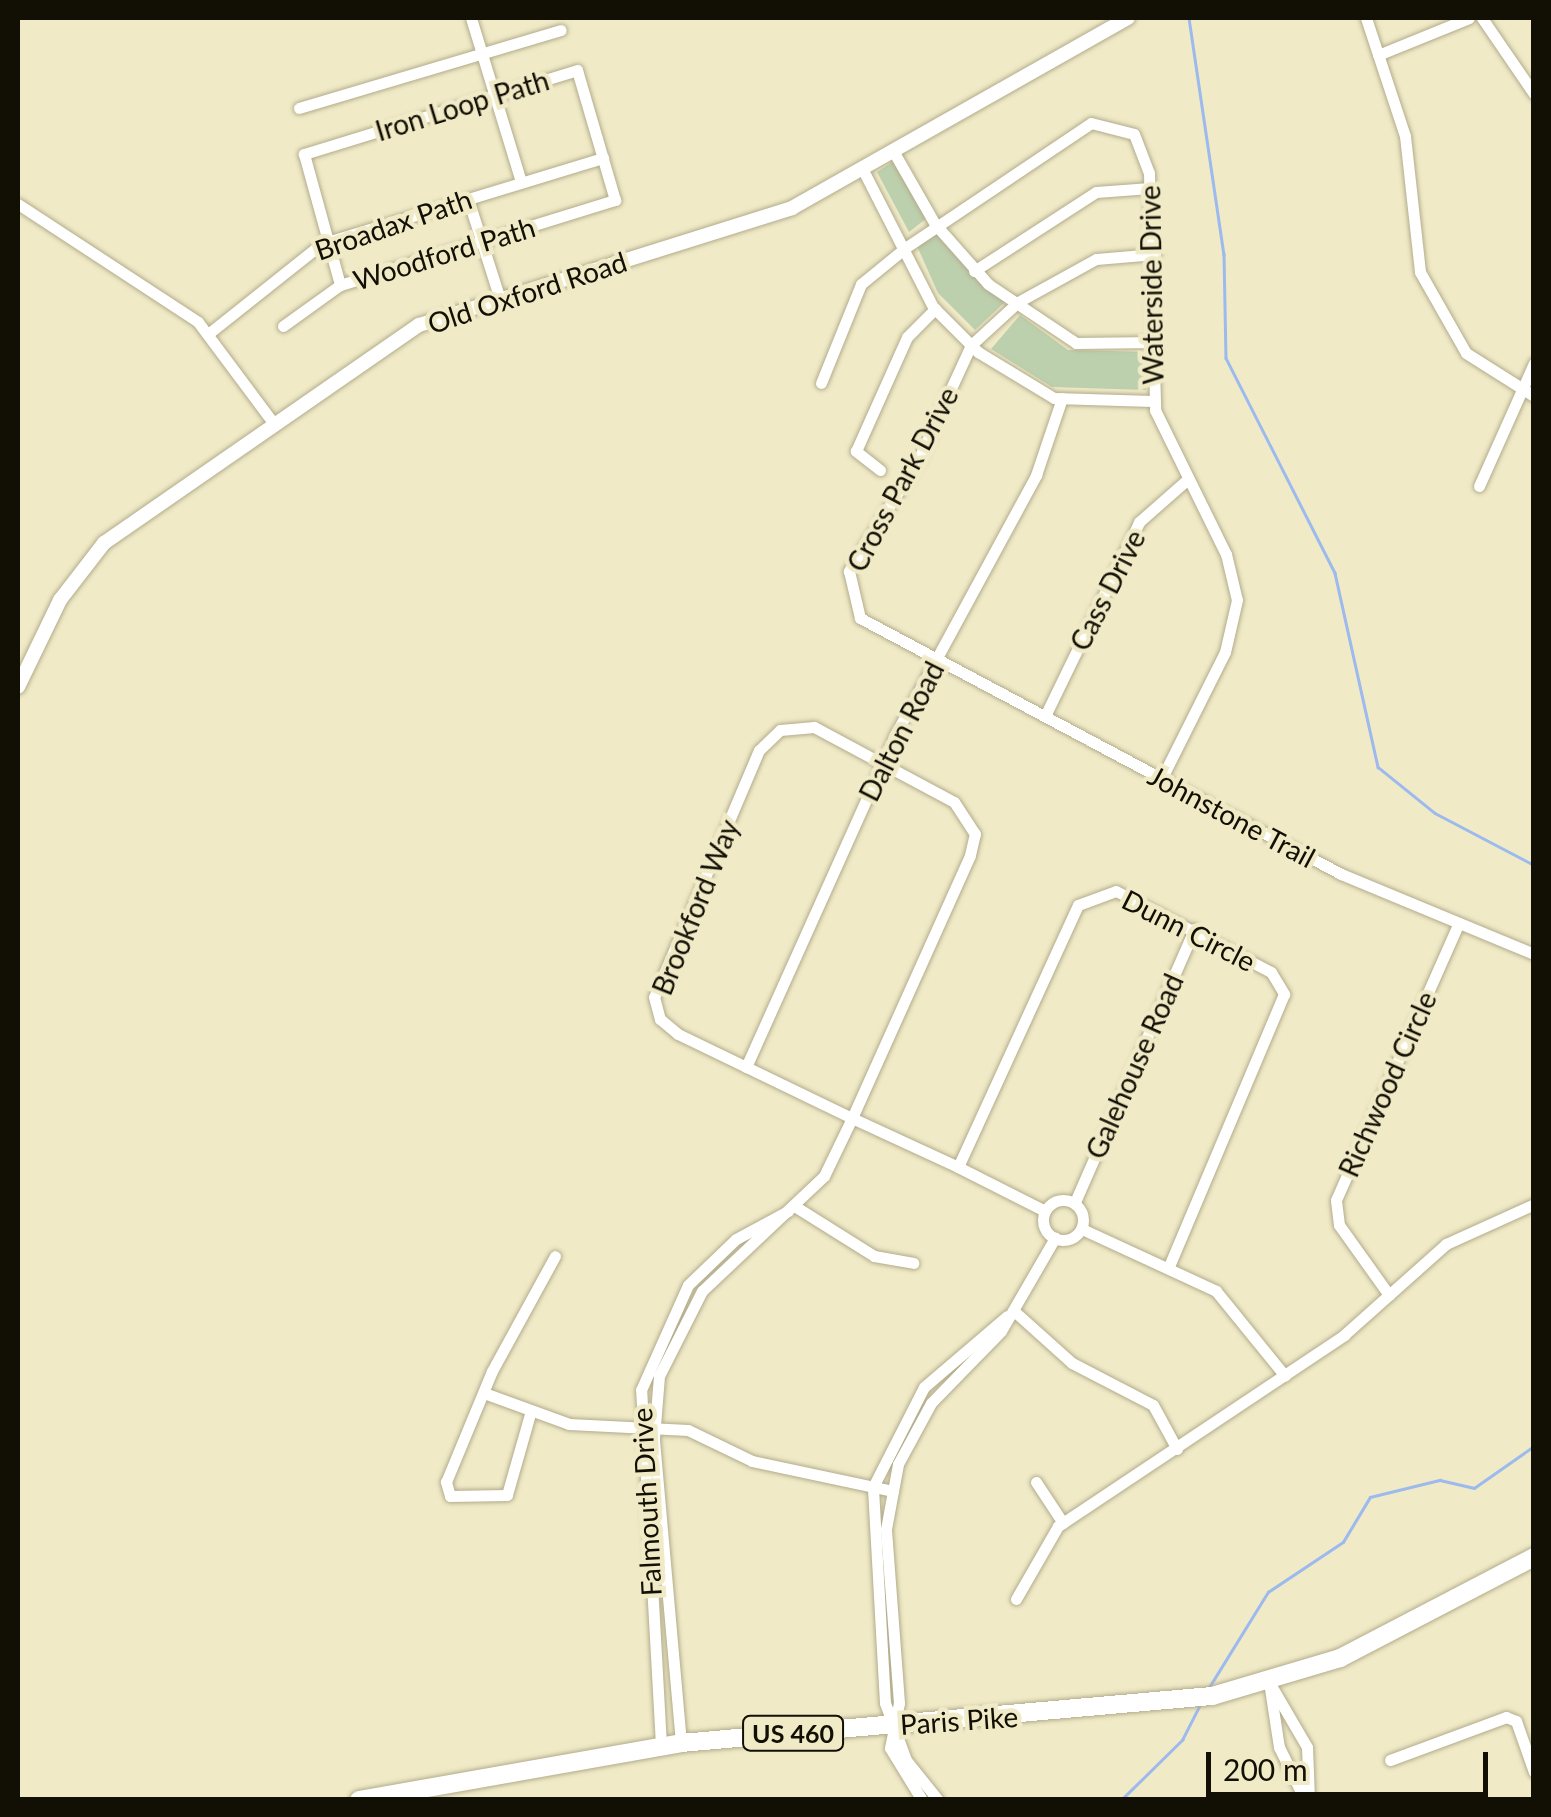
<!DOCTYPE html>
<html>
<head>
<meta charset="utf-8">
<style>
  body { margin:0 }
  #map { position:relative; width:1551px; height:1817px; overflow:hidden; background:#f0eac7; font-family:Lato,sans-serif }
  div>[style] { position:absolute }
  .green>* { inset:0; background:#bdd0ae }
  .stream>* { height:2.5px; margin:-1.25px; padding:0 1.25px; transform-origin:1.25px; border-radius:1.25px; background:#9cbaee }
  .roads { filter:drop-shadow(0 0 2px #b2ac8b) drop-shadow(0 0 2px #b2ac8b) }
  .minor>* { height:11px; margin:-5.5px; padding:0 5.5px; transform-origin:5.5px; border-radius:5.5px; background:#fff }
  .minor>.ring { margin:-5.5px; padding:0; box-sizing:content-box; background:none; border:11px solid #fff; border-radius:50% }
  .tertiary>* { height:14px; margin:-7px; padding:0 7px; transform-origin:7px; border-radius:7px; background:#fff }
  .primary>* { height:18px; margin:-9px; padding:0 9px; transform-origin:9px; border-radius:9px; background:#fff }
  span { translate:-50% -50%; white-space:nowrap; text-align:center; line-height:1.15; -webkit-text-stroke:9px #f0eac7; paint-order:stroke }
  .shield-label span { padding:2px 8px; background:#f0eac7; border:2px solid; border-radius:8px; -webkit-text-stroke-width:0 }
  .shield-label { font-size:25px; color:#120f04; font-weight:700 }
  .street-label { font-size:28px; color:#120f04 }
  .frame { position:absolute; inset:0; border:20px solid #120f04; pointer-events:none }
  .scale { position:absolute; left:1206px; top:1752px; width:282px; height:45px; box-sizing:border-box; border:5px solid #120f04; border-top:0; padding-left:12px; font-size:30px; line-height:35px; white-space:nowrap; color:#120f04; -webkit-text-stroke:8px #f0eac7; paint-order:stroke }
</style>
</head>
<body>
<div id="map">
  <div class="green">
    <div style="clip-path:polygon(894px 161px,927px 218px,909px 232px,877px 172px)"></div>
    <div style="clip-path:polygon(934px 230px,1005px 302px,975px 330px,938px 293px,917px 246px)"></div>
    <div style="clip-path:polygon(1020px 315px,1068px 350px,1148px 352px,1146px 390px,1052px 387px,991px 349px)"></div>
  </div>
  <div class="stream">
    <div style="left:1189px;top:18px;width:239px;rotate:81.6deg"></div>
    <div style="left:1224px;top:254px;width:104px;rotate:88.9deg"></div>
    <div style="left:1226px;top:358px;width:241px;rotate:63.1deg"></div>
    <div style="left:1335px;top:573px;width:199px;rotate:77.5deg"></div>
    <div style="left:1378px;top:767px;width:73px;rotate:38.9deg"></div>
    <div style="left:1435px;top:813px;width:112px;rotate:27.7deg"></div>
    <div style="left:1208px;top:1689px;width:114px;rotate:-58.3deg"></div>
    <div style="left:1268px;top:1592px;width:90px;rotate:-33.7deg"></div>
    <div style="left:1343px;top:1542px;width:52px;rotate:-59deg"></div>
    <div style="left:1370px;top:1497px;width:72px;rotate:-13.7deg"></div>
    <div style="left:1440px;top:1480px;width:35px;rotate:13deg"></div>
    <div style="left:1474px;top:1488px;width:73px;rotate:-35deg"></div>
    <div style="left:1121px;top:1800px;width:86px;rotate:-44.5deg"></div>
    <div style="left:1182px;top:1740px;width:39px;rotate:-63deg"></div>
  </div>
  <div class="roads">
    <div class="minor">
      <div style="left:471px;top:18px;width:171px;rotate:73deg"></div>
      <div style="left:1366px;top:18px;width:124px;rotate:71.7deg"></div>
      <div style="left:1405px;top:136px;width:137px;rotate:83.7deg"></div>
      <div style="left:1420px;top:272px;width:93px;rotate:60.4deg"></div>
      <div style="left:1466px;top:353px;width:80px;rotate:32.3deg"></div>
      <div style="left:1482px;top:18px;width:92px;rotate:55.6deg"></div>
      <div style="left:1378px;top:55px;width:98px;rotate:-22.1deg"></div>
      <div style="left:299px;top:108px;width:273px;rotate:-16.6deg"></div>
      <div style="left:896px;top:156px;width:78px;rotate:60.2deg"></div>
      <div style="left:935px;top:224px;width:80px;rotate:48.5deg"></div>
      <div style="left:988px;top:284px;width:106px;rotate:33.8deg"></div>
      <div style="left:1076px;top:343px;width:79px;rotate:-0.7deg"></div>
      <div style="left:865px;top:174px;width:149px;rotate:62.9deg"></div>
      <div style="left:933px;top:307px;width:64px;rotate:45deg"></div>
      <div style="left:978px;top:352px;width:89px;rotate:31.2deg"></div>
      <div style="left:1054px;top:398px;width:99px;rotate:1.7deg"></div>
      <div style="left:468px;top:199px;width:102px;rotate:72.3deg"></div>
      <div style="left:18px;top:204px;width:215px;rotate:33.2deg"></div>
      <div style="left:198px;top:322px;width:127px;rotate:53.3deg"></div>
      <div style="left:1155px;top:254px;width:59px;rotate:175.2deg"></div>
      <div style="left:1096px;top:259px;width:89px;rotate:151.1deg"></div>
      <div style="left:1018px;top:302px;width:64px;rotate:137.5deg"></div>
      <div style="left:971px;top:345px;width:127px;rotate:114.7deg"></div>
      <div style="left:918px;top:460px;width:131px;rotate:121.9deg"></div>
      <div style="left:849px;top:571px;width:48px;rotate:76.8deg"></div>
      <div style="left:860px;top:618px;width:545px;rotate:28.02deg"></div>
      <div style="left:1341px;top:874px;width:209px;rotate:22.5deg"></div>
      <div style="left:974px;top:271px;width:145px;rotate:-32.9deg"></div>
      <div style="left:1096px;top:192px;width:54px;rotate:-4.2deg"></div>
      <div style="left:283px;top:326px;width:70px;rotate:-35.7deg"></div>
      <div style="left:340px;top:285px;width:288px;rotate:-17.2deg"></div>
      <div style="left:615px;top:200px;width:135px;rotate:-106.3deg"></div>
      <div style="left:577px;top:70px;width:286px;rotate:162.9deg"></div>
      <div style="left:304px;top:154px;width:136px;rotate:74.6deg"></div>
      <div style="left:208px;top:334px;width:144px;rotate:-38.5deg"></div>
      <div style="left:321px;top:244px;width:295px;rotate:-17deg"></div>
      <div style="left:821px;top:383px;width:107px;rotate:-68deg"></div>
      <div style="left:861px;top:284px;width:57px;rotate:-39.3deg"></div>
      <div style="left:905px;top:248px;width:224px;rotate:-33.9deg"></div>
      <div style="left:1091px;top:123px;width:44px;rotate:14.3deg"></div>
      <div style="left:1134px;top:134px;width:42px;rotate:69deg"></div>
      <div style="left:1149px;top:173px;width:237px;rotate:88.5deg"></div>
      <div style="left:1155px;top:410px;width:161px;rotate:63.8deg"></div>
      <div style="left:1226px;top:554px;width:47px;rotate:76.6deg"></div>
      <div style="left:1237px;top:600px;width:53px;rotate:103deg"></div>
      <div style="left:1225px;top:652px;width:141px;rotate:116.6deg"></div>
      <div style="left:880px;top:470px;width:31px;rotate:-142deg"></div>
      <div style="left:856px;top:451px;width:125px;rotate:-65.9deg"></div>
      <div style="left:907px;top:337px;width:40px;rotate:-45deg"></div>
      <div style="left:1479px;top:486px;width:135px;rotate:-65.9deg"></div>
      <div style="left:1045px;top:716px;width:216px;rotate:-64.1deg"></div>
      <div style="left:1139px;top:522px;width:65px;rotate:-41.3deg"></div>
      <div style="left:746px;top:1067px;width:364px;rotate:-65.8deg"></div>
      <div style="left:895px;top:735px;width:296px;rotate:-61.5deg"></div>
      <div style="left:1036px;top:475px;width:81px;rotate:-71.3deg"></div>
      <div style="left:958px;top:1167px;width:288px;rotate:-65.4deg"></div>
      <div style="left:1078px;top:905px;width:40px;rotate:-20.2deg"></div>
      <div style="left:1116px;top:891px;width:175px;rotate:27.6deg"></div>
      <div style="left:1271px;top:972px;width:26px;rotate:59deg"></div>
      <div style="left:1284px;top:994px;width:295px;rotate:112.9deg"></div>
      <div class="ring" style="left:1043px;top:1200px;width:29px;height:29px"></div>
      <div style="left:1075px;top:1202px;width:298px;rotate:-66.4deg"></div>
      <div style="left:796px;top:1207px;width:92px;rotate:32.1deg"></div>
      <div style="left:874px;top:1256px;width:40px;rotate:10deg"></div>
      <div style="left:1082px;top:1229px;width:148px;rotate:24.8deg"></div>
      <div style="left:1216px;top:1291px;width:109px;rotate:50.9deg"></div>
      <div style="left:1389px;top:1295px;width:86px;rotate:-125.5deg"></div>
      <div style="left:1339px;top:1225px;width:25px;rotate:-97deg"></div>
      <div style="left:1336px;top:1200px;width:303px;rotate:-66.1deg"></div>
      <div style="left:1014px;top:1311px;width:78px;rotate:41.9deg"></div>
      <div style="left:1072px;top:1363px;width:91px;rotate:27.4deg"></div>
      <div style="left:1153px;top:1405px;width:50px;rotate:61.4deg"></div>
      <div style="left:484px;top:1393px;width:90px;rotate:20deg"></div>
      <div style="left:569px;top:1424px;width:119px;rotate:2.9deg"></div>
      <div style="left:688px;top:1430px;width:71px;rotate:25.8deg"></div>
      <div style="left:752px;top:1461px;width:144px;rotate:12deg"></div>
      <div style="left:530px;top:1414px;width:84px;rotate:105.9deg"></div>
      <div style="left:507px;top:1495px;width:57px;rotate:179deg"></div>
      <div style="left:450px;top:1496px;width:15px;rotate:-106deg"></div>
      <div style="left:446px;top:1482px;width:120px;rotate:-67.5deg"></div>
      <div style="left:492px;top:1371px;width:131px;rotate:-61.3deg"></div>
      <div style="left:1036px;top:1482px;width:49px;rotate:56.6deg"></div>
      <div style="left:1016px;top:1599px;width:84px;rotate:-60.1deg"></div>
      <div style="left:1058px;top:1526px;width:344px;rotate:-33.7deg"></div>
      <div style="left:1344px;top:1335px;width:137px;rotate:-41.7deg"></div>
      <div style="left:1446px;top:1244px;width:97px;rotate:-24.4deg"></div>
      <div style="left:1269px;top:1682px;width:75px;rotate:59.7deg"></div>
      <div style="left:1307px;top:1747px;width:53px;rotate:87.8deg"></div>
      <div style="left:1269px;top:1682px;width:66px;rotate:81.3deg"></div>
      <div style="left:1279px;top:1747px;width:59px;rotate:63.9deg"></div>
      <div style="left:681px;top:1743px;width:306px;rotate:-95.1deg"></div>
      <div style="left:654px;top:1438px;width:62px;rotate:-85.4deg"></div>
      <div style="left:659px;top:1376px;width:95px;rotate:-63.2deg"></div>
      <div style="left:702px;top:1291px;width:168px;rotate:-43.3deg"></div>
      <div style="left:824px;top:1176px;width:64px;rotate:-64.2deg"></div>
      <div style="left:852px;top:1118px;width:288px;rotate:-65.8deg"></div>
      <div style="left:970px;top:855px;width:22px;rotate:-77deg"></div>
      <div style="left:975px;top:834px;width:38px;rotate:-123deg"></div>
      <div style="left:954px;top:802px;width:159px;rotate:-151.8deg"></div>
      <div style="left:814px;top:727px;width:34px;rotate:175deg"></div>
      <div style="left:780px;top:730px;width:29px;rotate:136deg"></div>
      <div style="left:759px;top:750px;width:268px;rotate:113deg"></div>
      <div style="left:654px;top:997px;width:23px;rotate:75deg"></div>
      <div style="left:660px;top:1019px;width:23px;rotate:40deg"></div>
      <div style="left:678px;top:1034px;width:193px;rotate:25.8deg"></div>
      <div style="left:852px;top:1118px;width:117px;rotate:24.8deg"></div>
      <div style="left:958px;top:1167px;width:97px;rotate:26.8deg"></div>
      <div style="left:661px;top:1745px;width:356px;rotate:-93.2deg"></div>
      <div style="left:641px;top:1390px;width:115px;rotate:-65.9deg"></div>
      <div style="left:688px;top:1285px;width:66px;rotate:-43.8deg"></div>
      <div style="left:736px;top:1239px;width:59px;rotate:-28.3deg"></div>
      <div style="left:1390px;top:1760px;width:124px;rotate:-20.3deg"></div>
      <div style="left:1506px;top:1717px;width:11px;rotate:22deg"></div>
      <div style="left:1516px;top:1721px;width:54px;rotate:70.6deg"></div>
      <div style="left:922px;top:1800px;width:61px;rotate:-121.6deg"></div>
      <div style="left:890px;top:1748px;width:46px;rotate:-78.7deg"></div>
      <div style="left:899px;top:1703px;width:174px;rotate:-94.3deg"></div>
      <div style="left:886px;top:1529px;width:66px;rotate:-79.5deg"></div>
      <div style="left:898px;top:1464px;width:69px;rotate:-61.6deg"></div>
      <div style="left:931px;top:1403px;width:100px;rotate:-45.8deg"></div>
      <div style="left:1001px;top:1331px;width:108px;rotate:-59.9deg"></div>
      <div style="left:938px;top:1800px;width:51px;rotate:-128.7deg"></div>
      <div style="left:906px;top:1760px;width:61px;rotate:-110.2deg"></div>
      <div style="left:885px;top:1703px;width:216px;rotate:-93.2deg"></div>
      <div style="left:873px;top:1487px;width:112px;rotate:-63deg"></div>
      <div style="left:924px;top:1387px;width:109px;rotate:-40.5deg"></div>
    </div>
    <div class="tertiary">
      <div style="left:18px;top:687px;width:97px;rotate:-64.2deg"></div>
      <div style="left:60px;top:600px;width:72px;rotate:-52.3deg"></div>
      <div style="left:104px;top:543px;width:383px;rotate:-34.7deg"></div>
      <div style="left:419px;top:325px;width:391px;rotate:-17.4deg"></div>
      <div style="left:792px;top:208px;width:386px;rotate:-29.5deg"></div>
    </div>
    <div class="primary">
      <div style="left:359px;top:1800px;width:327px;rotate:-10deg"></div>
      <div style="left:681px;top:1743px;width:533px;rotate:-5.06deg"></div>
      <div style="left:1212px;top:1696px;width:134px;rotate:-16.5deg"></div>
      <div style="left:1340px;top:1658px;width:219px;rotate:-27.5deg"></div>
    </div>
  </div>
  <div class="shield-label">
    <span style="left:793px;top:1733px">US 460</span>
  </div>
  <div class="street-label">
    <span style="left:462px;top:105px;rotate:-17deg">Iron Loop Path</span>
    <span style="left:393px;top:224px;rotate:-19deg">Broadax Path</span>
    <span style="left:444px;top:253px;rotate:-17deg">Woodford Path</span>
    <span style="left:1151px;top:285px;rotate:-91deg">Waterside Drive</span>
    <span style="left:527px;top:292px;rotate:-18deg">Old Oxford Road</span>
    <span style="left:902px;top:479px;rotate:-62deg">Cross Park Drive</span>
    <span style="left:1107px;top:590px;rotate:-63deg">Cass Drive</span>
    <span style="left:901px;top:731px;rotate:-63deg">Dalton Road</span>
    <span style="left:1232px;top:816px;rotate:28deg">Johnstone Trail</span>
    <span style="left:695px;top:907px;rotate:-68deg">Brookford Way</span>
    <span style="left:1189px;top:930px;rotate:27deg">Dunn Circle</span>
    <span style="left:1134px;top:1066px;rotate:-66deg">Galehouse Road</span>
    <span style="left:1387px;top:1084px;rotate:-66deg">Richwood Circle</span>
    <span style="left:646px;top:1502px;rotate:-93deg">Falmouth Drive</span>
    <span style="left:959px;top:1720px;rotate:-4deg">Paris Pike</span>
  </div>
  <div class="frame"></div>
  <div class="scale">200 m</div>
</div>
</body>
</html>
